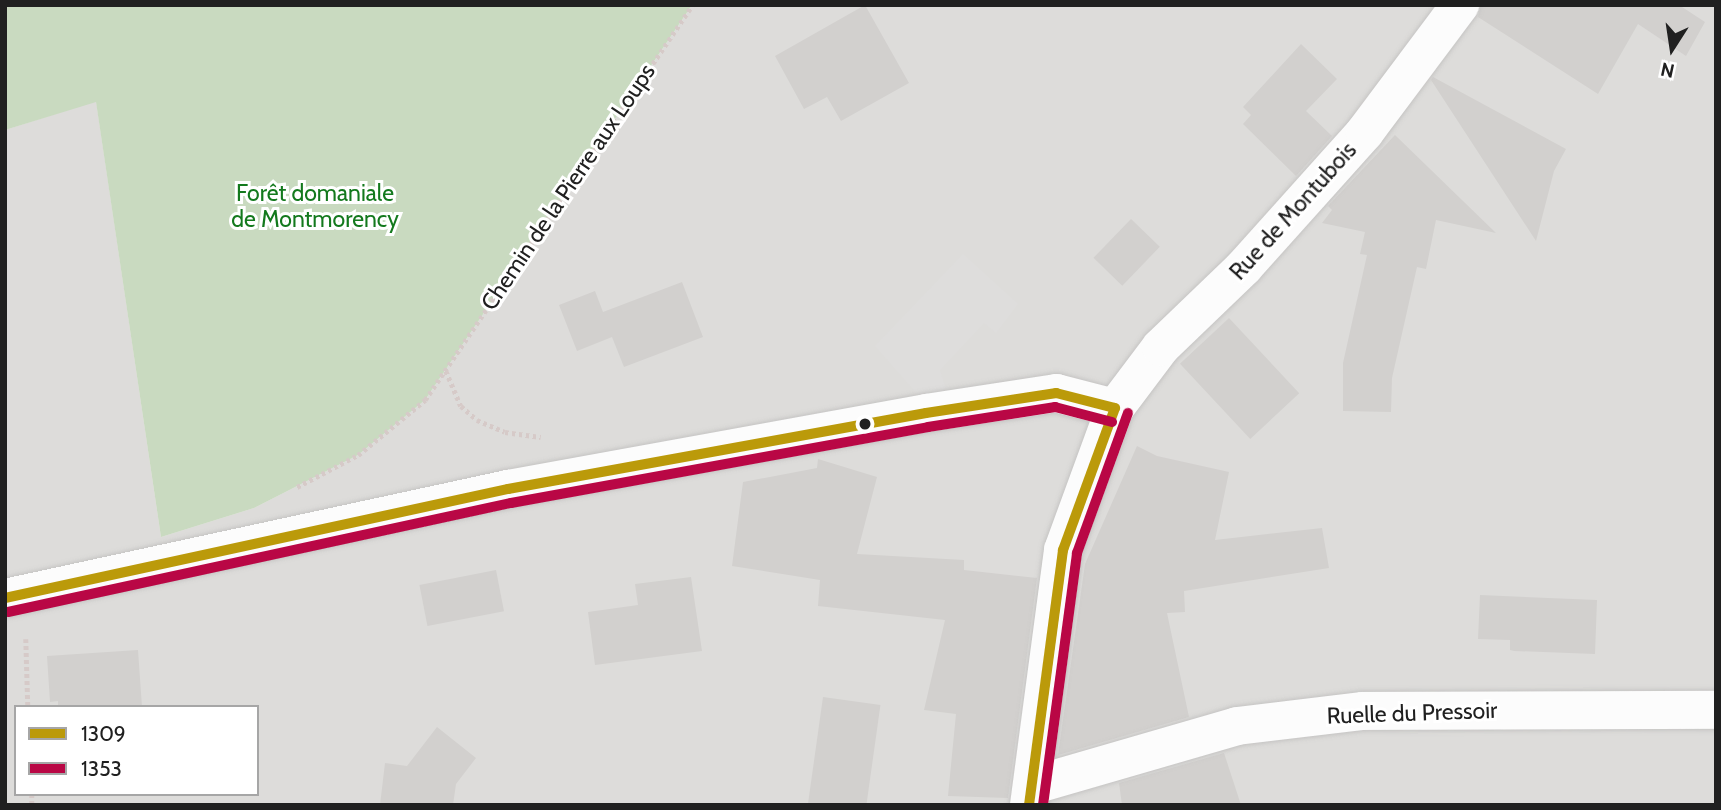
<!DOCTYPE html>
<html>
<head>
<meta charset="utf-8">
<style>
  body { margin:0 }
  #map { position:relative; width:1721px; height:810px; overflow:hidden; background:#eeece9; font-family:Cabin,sans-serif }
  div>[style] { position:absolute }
  .residential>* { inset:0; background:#dddcda }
  .forest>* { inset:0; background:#c9dac0 }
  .parking>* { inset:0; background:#dedddc }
  .building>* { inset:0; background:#d2d0ce; transform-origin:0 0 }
  .path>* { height:4.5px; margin-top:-2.25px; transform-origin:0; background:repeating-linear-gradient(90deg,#d6cac8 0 3.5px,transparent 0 7px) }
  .roads { filter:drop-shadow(0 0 2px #c5c4c3) drop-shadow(0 0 2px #c5c4c3) }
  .minor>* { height:38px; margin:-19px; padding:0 19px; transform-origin:19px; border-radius:19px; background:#fcfcfc }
  .bus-1>* { height:10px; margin:-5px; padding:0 5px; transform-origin:5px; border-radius:5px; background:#bb9a0a }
  .bus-2>* { height:10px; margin:-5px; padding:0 5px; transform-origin:5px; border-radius:5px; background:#b90745 }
  .dots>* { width:19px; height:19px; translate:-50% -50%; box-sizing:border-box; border:4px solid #fff; border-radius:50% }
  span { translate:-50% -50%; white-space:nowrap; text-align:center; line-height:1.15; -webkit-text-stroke:6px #fff; paint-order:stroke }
  .street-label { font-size:23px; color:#202020 }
  .park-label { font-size:23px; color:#13791d }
  .frame { position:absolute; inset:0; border:7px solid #202020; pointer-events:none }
  .legend { position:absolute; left:14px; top:705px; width:245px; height:91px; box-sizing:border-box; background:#fff; border:2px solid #a6a6a6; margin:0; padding:9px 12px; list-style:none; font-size:21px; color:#202020 }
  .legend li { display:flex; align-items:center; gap:14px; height:35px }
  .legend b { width:35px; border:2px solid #a6a6a6 }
  .north { position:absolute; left:1637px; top:14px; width:70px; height:70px; -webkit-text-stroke:5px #fff; paint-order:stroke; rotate:192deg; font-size:19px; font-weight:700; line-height:28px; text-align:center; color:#202020 }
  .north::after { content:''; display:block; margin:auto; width:24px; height:32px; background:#202020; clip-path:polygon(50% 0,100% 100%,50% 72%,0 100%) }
</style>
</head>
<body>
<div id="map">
  <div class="residential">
    <div style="clip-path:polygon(evenodd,692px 5px,1716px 5px,1716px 805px,5px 805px,5px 130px,96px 101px,161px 537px,254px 508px,358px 455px,425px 400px,692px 5px,16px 707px,257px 707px,257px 794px,16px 794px,16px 707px)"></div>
  </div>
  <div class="forest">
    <div style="clip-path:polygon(5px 5px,692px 5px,425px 400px,358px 455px,254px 508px,161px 537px,96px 102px,5px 130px)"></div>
  </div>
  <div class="parking">
    <div style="clip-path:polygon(963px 254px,1018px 304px,996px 333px,984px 323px,940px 370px,946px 390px,919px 396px,875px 346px)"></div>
  </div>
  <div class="building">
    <div style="clip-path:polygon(865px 5px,909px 83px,841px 121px,827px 97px,804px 109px,775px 56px)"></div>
    <div style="clip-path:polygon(1481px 5px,1679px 5px,1705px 22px,1686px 56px,1638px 24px,1598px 94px,1478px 17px)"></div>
    <div style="clip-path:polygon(1301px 44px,1337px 79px,1306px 111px,1332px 136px,1296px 176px,1243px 124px,1251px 115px,1243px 107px)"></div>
    <div style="clip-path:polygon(1433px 77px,1566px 149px,1554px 171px,1536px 241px,1431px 80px)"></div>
    <div style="clip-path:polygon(1395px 135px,1496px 233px,1436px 220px,1426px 269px,1417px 267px,1392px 378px,1391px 412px,1343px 411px,1343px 363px,1367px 255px,1360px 254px,1365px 232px,1322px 223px,1332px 210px,1328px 206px)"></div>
    <div style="left:1131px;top:219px;width:40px;height:54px;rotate:44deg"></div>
    <div style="clip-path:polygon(682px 282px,703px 337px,624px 367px,612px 337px,577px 351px,559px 305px,595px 291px,603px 312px)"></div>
    <div style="left:1229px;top:318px;width:103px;height:67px;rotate:47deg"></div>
    <div style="clip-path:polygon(1137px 446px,1157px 456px,1229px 472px,1215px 540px,1322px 528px,1329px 568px,1184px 591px,1185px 612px,1167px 613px,1189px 717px,1058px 755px,1085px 564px)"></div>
    <div style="clip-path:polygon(818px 459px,877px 477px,857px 554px,964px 560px,964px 570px,1037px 578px,1008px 798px,948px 796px,956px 714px,924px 710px,945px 620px,818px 606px,820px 580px,732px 566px,743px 482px,817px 468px)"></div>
    <div style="left:496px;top:570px;width:42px;height:78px;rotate:79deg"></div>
    <div style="clip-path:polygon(691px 577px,702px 651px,595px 665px,588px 612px,638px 605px,635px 584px)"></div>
    <div style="clip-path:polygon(1480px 595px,1597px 600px,1595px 654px,1514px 651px,1510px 650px,1510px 640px,1478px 639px)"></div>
    <div style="clip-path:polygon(138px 650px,142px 707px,58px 707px,58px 701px,50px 702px,47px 656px)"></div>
    <div style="left:823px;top:697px;width:58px;height:110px;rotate:8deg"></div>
    <div style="clip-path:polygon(437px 727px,476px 758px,456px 784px,453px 805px,380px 805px,385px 763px,407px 766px)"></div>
    <div style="clip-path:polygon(1224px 753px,1241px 805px,1122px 805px,1119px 783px)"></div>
  </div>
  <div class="path">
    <div style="left:446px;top:371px;width:38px;rotate:67deg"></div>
    <div style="left:461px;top:406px;width:21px;rotate:41deg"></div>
    <div style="left:477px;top:420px;width:30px;rotate:23deg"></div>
    <div style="left:505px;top:432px;width:36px;rotate:8deg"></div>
    <div style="left:297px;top:487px;width:69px;rotate:-27.7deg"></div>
    <div style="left:358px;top:455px;width:87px;rotate:-39.4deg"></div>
    <div style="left:425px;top:400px;width:477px;rotate:-55.9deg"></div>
    <div style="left:26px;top:639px;width:68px;rotate:88.3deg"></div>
    <div style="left:32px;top:794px;width:11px;rotate:90deg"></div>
  </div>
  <div class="roads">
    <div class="minor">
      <div style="left:5px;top:598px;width:515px;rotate:-12.23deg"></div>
      <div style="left:508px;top:489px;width:425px;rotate:-10.3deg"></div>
      <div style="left:926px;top:413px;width:132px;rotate:-8.7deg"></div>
      <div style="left:1056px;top:393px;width:61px;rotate:14.3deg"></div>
      <div style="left:1034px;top:785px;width:211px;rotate:-16.2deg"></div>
      <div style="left:1237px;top:726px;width:127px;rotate:-6.8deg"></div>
      <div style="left:1363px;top:711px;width:353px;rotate:-0.2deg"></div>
      <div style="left:1029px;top:805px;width:257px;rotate:-82.4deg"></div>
      <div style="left:1063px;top:550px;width:151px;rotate:-69.9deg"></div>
      <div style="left:1115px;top:408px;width:76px;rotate:-53deg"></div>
      <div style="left:1161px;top:347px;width:115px;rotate:-43.9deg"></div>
      <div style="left:1244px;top:267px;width:181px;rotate:-48.1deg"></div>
      <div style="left:1365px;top:132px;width:159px;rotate:-53.2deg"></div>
    </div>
  </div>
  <div class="bus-1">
    <div style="left:5px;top:598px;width:515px;rotate:-12.23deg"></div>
    <div style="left:508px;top:489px;width:425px;rotate:-10.3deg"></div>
    <div style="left:926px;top:413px;width:132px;rotate:-8.7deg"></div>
    <div style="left:1056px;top:393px;width:61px;rotate:14.3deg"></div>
    <div style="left:1029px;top:805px;width:257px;rotate:-82.4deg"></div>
    <div style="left:1063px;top:550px;width:151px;rotate:-69.9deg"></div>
  </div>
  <div class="bus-2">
    <div style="left:8px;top:612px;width:515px;rotate:-12.23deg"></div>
    <div style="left:511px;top:503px;width:424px;rotate:-10.3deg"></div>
    <div style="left:928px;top:427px;width:129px;rotate:-8.9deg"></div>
    <div style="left:1055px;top:407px;width:59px;rotate:14.7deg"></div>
    <div style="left:1043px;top:805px;width:254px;rotate:-82.3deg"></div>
    <div style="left:1077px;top:553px;width:149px;rotate:-70deg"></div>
  </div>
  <div class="dots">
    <div style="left:865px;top:424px;background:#202020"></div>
  </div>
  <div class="street-label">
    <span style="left:568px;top:187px;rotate:-56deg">Chemin de la Pierre aux Loups</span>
    <span style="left:1293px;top:211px;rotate:-48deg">Rue de Montubois</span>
    <span style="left:1412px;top:713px;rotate:-2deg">Ruelle du Pressoir</span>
  </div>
  <div class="park-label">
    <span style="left:315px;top:206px">Forêt domaniale<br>de Montmorency</span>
  </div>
  <div class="frame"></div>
  <ul class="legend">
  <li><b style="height:9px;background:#bb9a0a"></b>1309</li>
  <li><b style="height:9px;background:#b90745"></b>1353</li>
  </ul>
  <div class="north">N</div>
</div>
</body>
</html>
